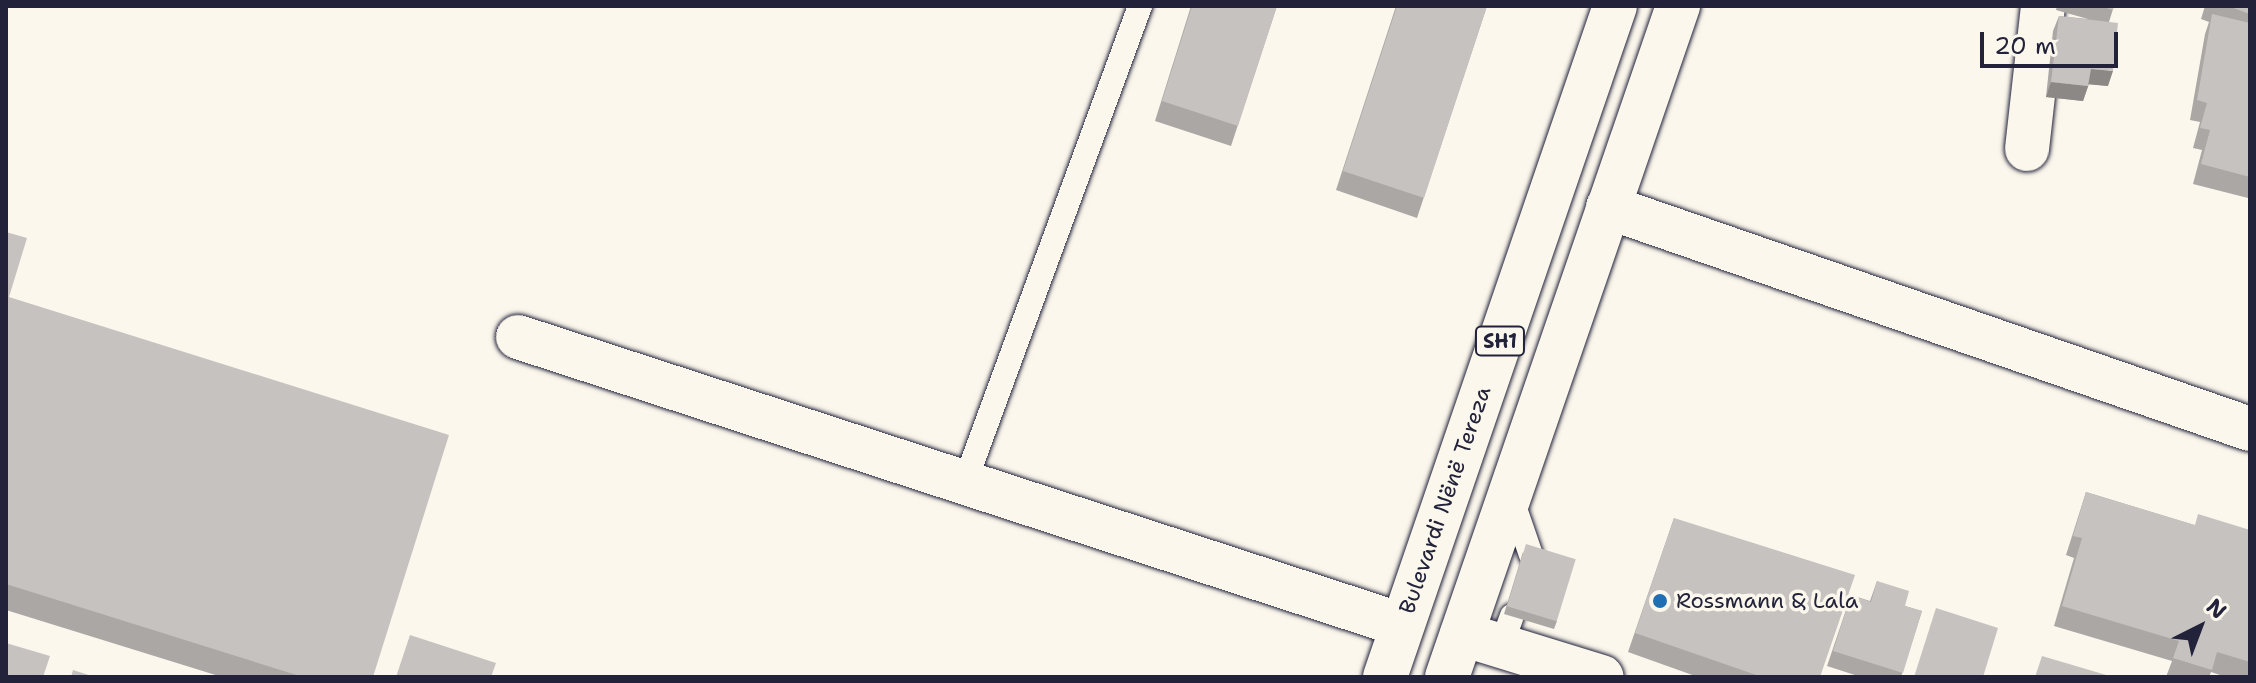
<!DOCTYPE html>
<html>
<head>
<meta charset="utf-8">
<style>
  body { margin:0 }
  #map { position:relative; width:2256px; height:683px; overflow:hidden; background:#fbf7ec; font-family:"Shantell Sans",sans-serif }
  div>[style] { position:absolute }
  .roads { filter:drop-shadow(0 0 2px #22223b) drop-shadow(0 0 2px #22223b) }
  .service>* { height:24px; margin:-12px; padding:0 12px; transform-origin:12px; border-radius:12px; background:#fbf7ec }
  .minor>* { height:44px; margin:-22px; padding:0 22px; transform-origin:22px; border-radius:22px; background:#fbf7ec }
  .primary>* { height:44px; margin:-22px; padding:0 22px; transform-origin:22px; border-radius:22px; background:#fbf7ec }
  .wall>* { inset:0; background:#aaa7a5 }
  .shaded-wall>* { inset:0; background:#8b8886 }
  .building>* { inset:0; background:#c6c2c0; transform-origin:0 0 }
  .dots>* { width:22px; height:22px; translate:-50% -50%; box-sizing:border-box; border:4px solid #fbf7ec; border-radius:50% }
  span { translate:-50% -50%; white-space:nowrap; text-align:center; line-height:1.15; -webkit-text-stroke:7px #fbf7ec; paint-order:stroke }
  .shield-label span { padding:2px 6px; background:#fbf7ec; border:2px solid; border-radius:6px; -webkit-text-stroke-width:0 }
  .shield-label { font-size:20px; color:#22223b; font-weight:700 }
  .street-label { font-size:22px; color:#22223b }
  .poi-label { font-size:22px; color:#22223b }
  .left { translate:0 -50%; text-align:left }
  .frame { position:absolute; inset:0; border:8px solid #22223b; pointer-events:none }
  .north { position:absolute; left:2160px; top:587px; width:80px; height:80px; -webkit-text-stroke:6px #fbf7ec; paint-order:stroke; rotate:42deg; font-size:22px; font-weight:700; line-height:32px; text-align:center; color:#22223b }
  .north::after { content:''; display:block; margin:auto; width:28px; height:36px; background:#22223b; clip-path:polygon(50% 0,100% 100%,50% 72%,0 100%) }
  .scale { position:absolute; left:1980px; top:32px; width:138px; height:36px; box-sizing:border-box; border:4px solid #22223b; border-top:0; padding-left:10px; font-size:24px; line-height:28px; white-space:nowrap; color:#22223b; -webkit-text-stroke:6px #fbf7ec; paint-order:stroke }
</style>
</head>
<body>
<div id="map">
  <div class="roads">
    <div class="service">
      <div style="left:965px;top:482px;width:507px;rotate:-69.81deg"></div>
      <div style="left:1511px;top:497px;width:61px;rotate:71deg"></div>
      <div style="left:1501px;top:646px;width:32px;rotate:-70deg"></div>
    </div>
    <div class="minor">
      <div style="left:2027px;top:149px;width:144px;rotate:-83.6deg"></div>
      <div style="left:1608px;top:207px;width:679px;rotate:19.08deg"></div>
      <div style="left:518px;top:337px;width:930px;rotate:18.05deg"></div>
      <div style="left:1462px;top:634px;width:146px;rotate:17.1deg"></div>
    </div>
    <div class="primary">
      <div style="left:1385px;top:677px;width:709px;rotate:-71.08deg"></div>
      <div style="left:1447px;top:677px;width:710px;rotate:-71deg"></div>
    </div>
  </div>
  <div class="wall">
    <div style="clip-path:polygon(1191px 6px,1277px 6px,1231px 146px,1155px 121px)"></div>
    <div style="clip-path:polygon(1396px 6px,1487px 6px,1417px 218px,1336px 190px)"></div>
    <div style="clip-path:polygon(2057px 6px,2114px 6px,2109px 22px,2108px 86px,2089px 84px,2083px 101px,2046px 97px,2053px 31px,2059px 16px,2088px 19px,2056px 10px)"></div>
    <div style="clip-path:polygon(2205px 6px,2250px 6px,2250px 191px,2248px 198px,2193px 184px,2202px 150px,2193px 148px,2200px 122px,2190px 120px,2205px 34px,2209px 22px,2201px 19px)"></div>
    <div style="clip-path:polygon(6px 232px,9px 297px,373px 677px,222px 677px,6px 610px)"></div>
    <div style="clip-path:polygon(2086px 492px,2194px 525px,2250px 530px,2250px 677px,2226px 677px,2211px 672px,2209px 677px,2166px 677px,2172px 661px,2054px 626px,2074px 558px,2066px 555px)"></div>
    <div style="clip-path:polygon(1674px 518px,1820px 677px,1698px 677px,1628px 652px)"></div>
    <div style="clip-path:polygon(1523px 552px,1557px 621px,1554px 629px,1504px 614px)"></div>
    <div style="clip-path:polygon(1877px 581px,1905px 606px,1922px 611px,1901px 677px,1861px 677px,1827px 666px,1851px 595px,1870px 601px)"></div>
  </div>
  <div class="shaded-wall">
    <div style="clip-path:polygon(2091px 69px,2113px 71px,2108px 86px,2085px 84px)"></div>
    <div style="clip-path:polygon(2051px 82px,2088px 86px,2083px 101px,2046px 97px)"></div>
  </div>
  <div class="building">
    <div style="clip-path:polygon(1192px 6px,1277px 6px,1238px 126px,1162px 101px)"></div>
    <div style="clip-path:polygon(1397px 6px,1487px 6px,1424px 198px,1343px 171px)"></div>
    <div style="clip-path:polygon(2100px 6px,2114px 6px,2113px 10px)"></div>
    <div style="clip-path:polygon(2228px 6px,2250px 6px,2250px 14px)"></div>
    <div style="clip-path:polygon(2212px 14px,2250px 23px,2250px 177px,2201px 164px,2210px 130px,2200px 128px,2207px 103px,2197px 100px)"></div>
    <div style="clip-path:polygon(2059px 16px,2118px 23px,2113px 71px,2091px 69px,2088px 86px,2051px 82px)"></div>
    <div style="clip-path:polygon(6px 232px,27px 238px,9px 297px,449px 435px,373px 677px,303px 677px,6px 584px)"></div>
    <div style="clip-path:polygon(2086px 492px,2195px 525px,2198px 514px,2250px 530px,2250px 662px,2217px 652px,2212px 670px,2173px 658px,2179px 641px,2062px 606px,2082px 538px,2073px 536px)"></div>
    <div style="clip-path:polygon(1674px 518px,1855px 575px,1820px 677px,1762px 677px,1635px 633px)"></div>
    <div style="left:1526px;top:544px;width:52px;height:65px;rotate:17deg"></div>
    <div style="clip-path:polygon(1877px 581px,1909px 591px,1905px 606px,1922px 611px,1903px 673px,1833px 651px,1851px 595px,1871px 602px)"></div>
    <div style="clip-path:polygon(1936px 608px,1998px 628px,1983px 677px,1914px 677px)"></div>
    <div style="clip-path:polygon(410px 635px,496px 663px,491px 677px,396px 677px)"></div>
    <div style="clip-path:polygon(6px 643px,50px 656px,43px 677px,6px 677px)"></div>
    <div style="clip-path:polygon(2042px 656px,2113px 677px,2035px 677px)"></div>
    <div style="clip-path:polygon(73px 670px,95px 677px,71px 677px)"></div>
  </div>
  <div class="dots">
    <div style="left:1660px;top:601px;background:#1f6fb2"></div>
  </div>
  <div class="shield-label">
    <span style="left:1500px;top:341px">SH1</span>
  </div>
  <div class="street-label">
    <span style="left:1445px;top:500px;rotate:-71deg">Bulevardi Nënë Tereza</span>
  </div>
  <div class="poi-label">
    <span class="left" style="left:1676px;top:601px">Rossmann &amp; Lala</span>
  </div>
  <div class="frame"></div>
  <div class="north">N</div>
  <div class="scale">20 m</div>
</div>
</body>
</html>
